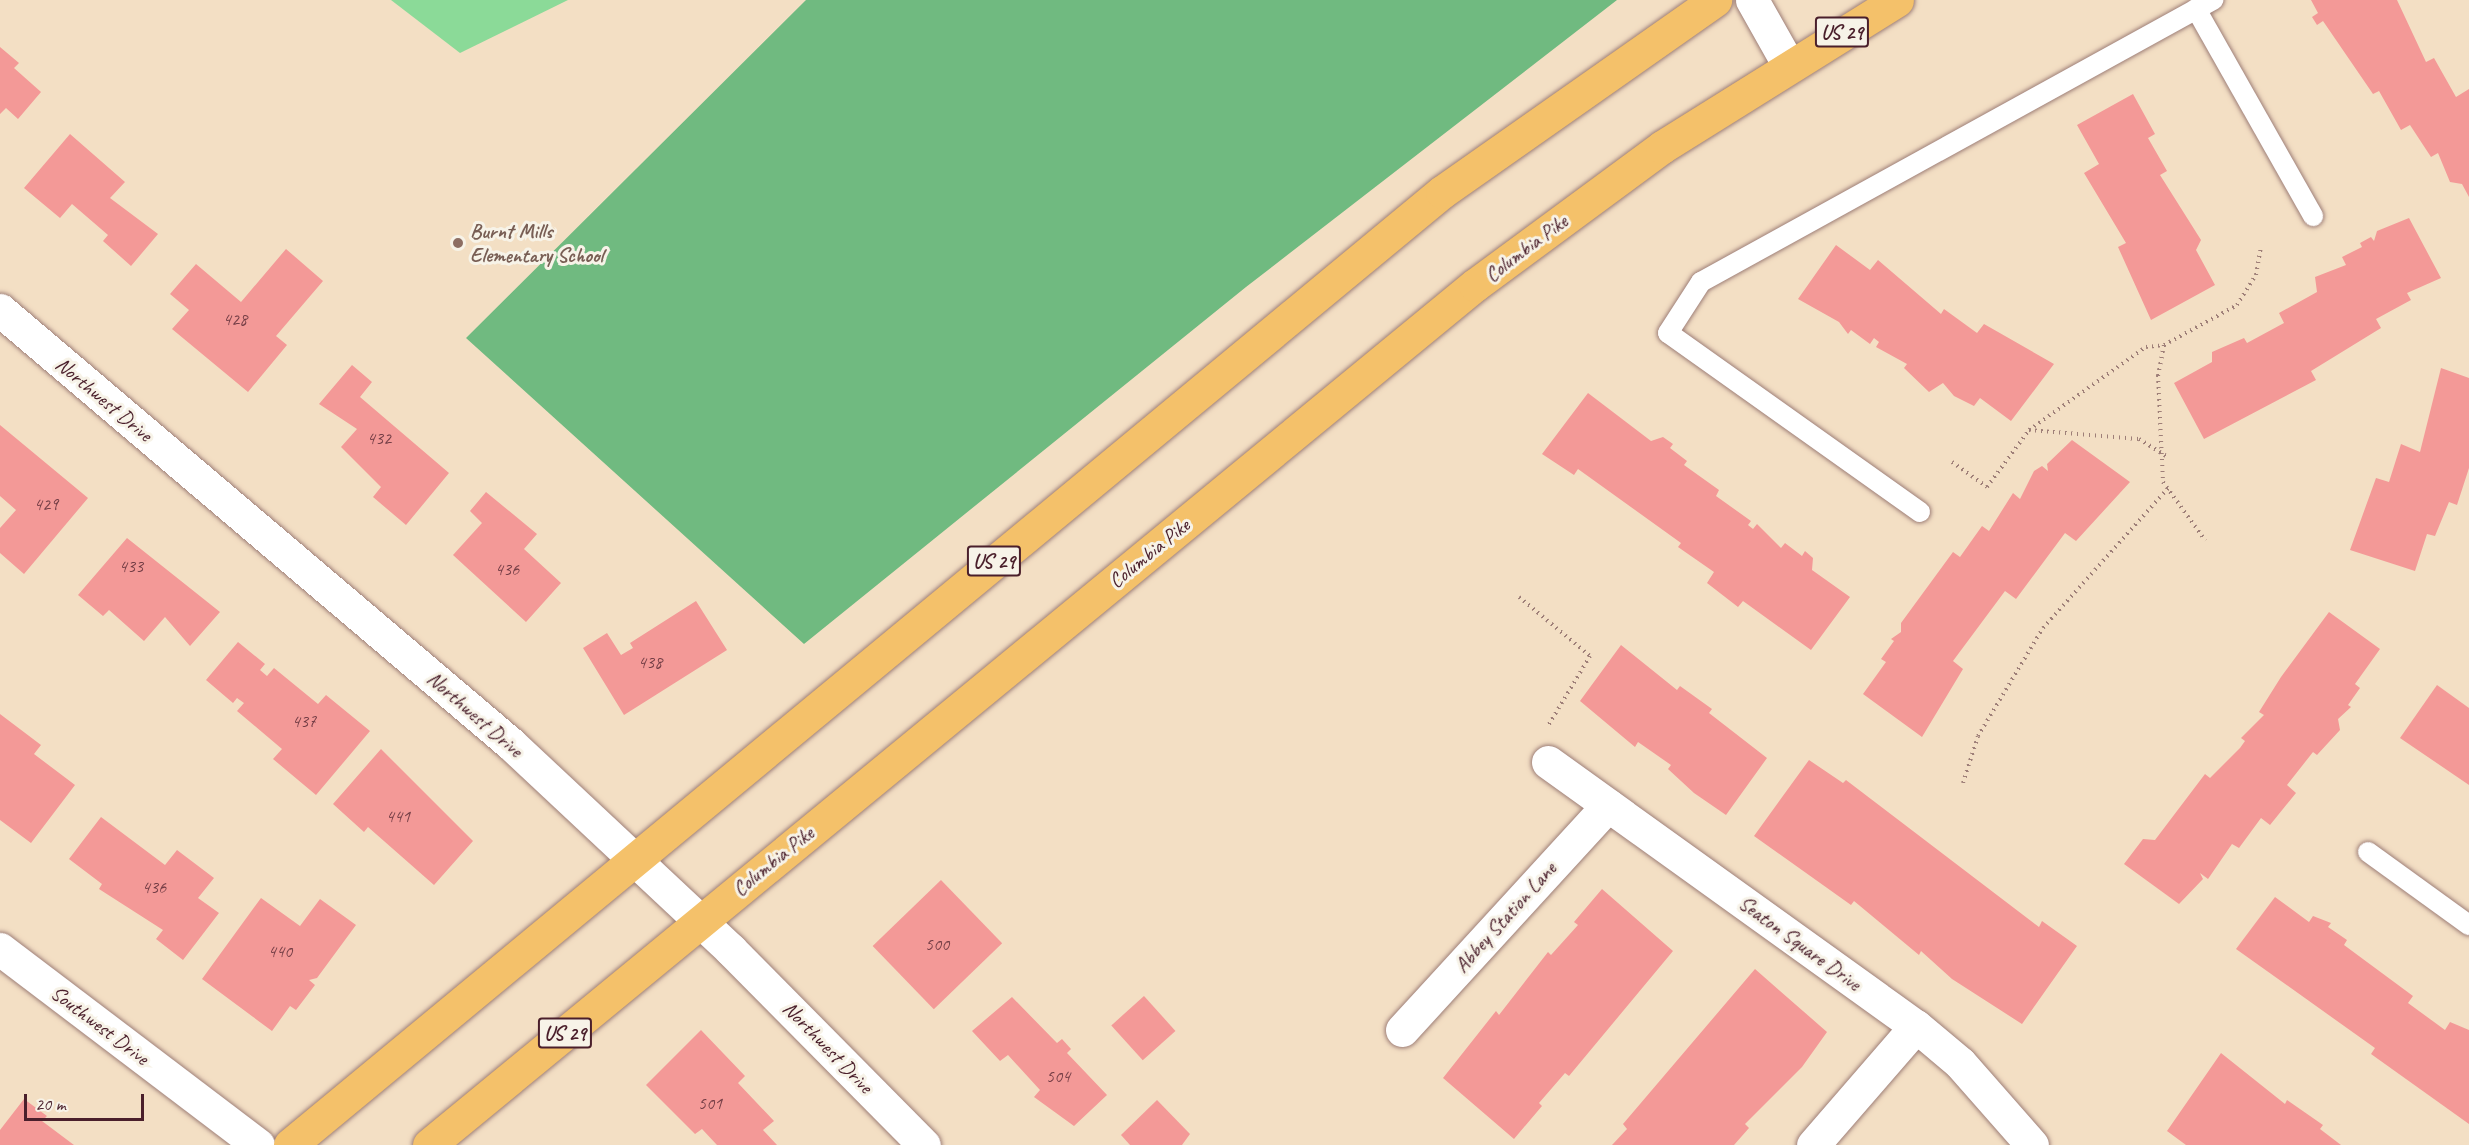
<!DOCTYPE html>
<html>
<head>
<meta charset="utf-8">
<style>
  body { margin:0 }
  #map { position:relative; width:2469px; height:1145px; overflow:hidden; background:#f3dfc4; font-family:Caveat,sans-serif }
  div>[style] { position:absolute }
  .green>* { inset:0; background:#8bda98 }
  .forest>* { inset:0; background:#70ba80 }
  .building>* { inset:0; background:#f39997; transform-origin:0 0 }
  .path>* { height:4px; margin-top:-2px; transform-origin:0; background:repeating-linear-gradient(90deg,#9e7f78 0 1.5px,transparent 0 6px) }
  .roads { filter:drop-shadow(0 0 2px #9e7f78) drop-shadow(0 0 2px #9e7f78) }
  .lane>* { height:20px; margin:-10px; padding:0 10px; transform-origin:10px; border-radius:10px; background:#fff }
  .street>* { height:33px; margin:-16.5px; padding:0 16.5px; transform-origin:16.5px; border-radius:16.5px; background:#fff }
  .highway>* { height:33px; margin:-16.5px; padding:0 16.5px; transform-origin:16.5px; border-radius:16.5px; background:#f4c16a }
  .dots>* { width:16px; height:16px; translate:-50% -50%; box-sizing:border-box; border:3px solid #f7f3e8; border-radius:50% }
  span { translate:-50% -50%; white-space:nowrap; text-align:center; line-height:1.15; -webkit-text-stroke:6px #f7f3e8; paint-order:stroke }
  .number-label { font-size:18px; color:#743e46 }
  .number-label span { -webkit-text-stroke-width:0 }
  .shield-label span { padding:2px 4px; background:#f7f3e8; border:2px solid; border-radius:4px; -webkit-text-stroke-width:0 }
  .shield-label { font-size:20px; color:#4a1f2b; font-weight:700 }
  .education-label { font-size:21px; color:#785e54; font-weight:700 }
  .left { translate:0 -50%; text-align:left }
  .street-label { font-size:21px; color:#4a1f2b }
  .scale { position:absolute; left:24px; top:1094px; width:120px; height:27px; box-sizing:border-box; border:3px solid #4a1f2b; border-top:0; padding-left:8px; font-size:18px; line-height:21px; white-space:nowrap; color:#4a1f2b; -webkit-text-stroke:4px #f7f3e8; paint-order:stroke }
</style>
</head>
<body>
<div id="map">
  <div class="green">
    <div style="clip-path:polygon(391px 0,568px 0,460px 53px)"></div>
  </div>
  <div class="forest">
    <div style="clip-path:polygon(806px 0,1617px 0,1246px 287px,804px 644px,466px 338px)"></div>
  </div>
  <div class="building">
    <div style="clip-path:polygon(2311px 0,2397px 0,2426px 62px,2434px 58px,2456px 97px,2469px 89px,2469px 197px,2462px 184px,2450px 182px,2438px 153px,2431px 157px,2410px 125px,2401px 130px,2379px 91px,2373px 94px,2323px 21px,2317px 25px,2312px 17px,2318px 13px)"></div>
    <div style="clip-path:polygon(0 47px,19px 63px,14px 68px,41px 92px,18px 119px,6px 108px,0 114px)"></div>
    <div style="clip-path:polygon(2133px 94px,2155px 134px,2148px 138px,2167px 171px,2160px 175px,2201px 240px,2196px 250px,2215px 285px,2151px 320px,2118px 247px,2126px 243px,2084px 173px,2099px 164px,2077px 125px)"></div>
    <div style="clip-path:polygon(70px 134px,125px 182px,110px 198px,158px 234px,131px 266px,103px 241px,108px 235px,72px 204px,60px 218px,24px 188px)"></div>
    <div style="clip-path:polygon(2409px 218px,2441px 278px,2407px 293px,2411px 300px,2376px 319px,2381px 328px,2311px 371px,2316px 380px,2204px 439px,2174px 383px,2212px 362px,2212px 352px,2244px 338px,2247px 343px,2284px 323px,2279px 313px,2317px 292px,2315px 277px,2346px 265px,2342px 257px,2362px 247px,2360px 243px,2371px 237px,2374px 241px,2377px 231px)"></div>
    <div style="clip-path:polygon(1836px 245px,1870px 270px,1878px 260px,1941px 314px,1944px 309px,1977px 333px,1984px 324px,2054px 364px,2011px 421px,1980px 398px,1974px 406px,1954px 396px,1943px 383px,1929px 392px,1904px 368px,1907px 364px,1876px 347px,1879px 342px,1874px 338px,1870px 344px,1851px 330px,1848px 334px,1839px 322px,1798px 299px)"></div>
    <div style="clip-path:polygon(286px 249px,323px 281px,276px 336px,287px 345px,248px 392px,172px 329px,189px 310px,170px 294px,196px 264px,241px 302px)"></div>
    <div style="clip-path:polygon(352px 365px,372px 382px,360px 397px,449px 473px,406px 525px,373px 497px,381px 487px,341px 447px,357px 429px,319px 404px)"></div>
    <div style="clip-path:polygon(2441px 368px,2469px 378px,2469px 468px,2457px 505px,2449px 502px,2435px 536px,2427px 534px,2415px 571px,2350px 550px,2376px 478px,2389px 482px,2401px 444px,2420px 452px)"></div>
    <div style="clip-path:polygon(1588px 393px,1651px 441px,1663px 437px,1673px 444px,1670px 448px,1687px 461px,1684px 465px,1719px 490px,1716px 496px,1751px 521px,1748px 525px,1753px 529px,1757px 524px,1781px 548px,1785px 543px,1802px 556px,1805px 551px,1813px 558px,1812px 570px,1850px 597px,1811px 650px,1743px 601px,1738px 607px,1707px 583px,1714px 572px,1678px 547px,1681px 543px,1578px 469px,1574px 475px,1542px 454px)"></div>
    <div style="clip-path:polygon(0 425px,88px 498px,24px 574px,0 553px,0 528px,16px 510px,0 496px)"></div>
    <div style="clip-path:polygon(2072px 440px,2130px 482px,2076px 541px,2065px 533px,2016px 599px,2005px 591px,1953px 661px,1963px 669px,1922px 737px,1863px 694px,1886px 662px,1881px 659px,1894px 641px,1891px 639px,1901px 632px,1901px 623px,1953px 552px,1960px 557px,1982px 526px,1989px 531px,2013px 493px,2020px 499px,2034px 471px,2042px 466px,2048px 471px,2047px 464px)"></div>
    <div style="clip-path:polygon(486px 492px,537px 534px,524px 549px,561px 583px,526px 622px,453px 555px,482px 523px,470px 511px)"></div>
    <div style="clip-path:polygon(127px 538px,220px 612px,190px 646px,165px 617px,144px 641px,109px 610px,103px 616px,78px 595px)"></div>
    <div style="clip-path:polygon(696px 601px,727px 650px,624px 715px,583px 648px,607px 633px,621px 655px,633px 648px,630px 643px)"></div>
    <div style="clip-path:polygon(2329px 612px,2380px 649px,2355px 684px,2360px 688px,2348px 705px,2351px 707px,2338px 719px,2340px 730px,2317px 755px,2313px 752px,2287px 785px,2296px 793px,2270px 825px,2261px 818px,2239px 848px,2232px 844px,2208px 879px,2200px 873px,2203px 879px,2179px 904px,2124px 864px,2143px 839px,2155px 840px,2205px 774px,2210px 778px,2240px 748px,2245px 741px,2241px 738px,2264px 715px,2259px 712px,2281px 677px)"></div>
    <div style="clip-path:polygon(238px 642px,265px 664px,260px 670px,267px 676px,274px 668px,318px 704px,326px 695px,370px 731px,316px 795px,273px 759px,282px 749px,237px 711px,244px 703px,237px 698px,233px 703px,206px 680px)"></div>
    <div style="clip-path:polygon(1621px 645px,1677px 690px,1680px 686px,1712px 709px,1709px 713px,1767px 758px,1726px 815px,1694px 793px,1668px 769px,1671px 765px,1638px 742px,1635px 747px,1580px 701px)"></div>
    <div style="clip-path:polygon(2437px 685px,2469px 708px,2469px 785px,2400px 738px)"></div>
    <div style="clip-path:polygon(0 714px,41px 745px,34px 754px,75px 785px,31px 843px,0 820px)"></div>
    <div style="clip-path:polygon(381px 749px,473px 841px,434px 885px,368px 827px,364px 832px,333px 804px)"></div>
    <div style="clip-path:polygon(1809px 760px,1843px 783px,1846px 780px,2039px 927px,2042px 921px,2077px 946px,2022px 1024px,1952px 979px,1921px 951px,1919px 955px,1854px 901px,1851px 905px,1754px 836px)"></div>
    <div style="clip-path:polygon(101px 817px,165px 865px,177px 850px,214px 878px,198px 898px,219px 913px,183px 960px,156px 939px,163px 930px,99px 889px,102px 884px,69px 859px)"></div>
    <div style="left:941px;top:880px;width:88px;height:95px;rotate:46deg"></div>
    <div style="clip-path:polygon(1602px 889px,1673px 951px,1569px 1076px,1565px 1073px,1539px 1103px,1542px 1106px,1514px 1139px,1443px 1078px,1496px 1011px,1499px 1015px,1548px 952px,1551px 955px,1578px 925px,1574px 922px)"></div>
    <div style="clip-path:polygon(2275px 897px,2309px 922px,2313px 916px,2331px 923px,2328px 927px,2347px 940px,2344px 945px,2413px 996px,2408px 1003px,2445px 1030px,2450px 1022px,2469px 1030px,2469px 1124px,2371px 1054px,2375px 1048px,2236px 949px)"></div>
    <div style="clip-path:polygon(261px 898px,300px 926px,320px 899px,356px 925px,317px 978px,309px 980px,315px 985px,296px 1010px,290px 1006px,272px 1031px,202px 979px)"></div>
    <div style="clip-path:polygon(1755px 969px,1827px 1032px,1802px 1067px,1745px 1124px,1749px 1128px,1734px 1145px,1612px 1145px,1627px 1129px,1623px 1124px)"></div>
    <div style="left:1144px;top:996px;width:47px;height:44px;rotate:48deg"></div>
    <div style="clip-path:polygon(1012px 997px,1057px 1043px,1062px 1039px,1071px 1049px,1067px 1053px,1107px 1095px,1074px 1126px,1034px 1097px,1040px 1090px,1008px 1055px,1000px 1061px,972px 1031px)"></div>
    <div style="clip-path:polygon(701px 1030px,745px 1076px,738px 1083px,774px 1121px,763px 1130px,777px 1145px,717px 1145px,702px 1129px,695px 1134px,646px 1085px)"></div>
    <div style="clip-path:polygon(2221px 1053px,2285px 1104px,2287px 1100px,2323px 1125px,2320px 1129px,2341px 1145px,2186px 1145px,2167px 1131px)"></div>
    <div style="clip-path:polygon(24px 1099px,47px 1116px,42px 1121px,74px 1145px,0 1145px,0 1130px)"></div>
    <div style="clip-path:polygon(1157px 1100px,1190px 1134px,1182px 1145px,1130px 1145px,1121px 1135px)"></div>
  </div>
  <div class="path">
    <div style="left:2164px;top:345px;width:31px;rotate:101deg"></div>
    <div style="left:2158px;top:375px;width:107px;rotate:87.3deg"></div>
    <div style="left:2163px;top:482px;width:72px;rotate:54.1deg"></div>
    <div style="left:2029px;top:430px;width:143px;rotate:-35.4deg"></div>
    <div style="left:2146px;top:347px;width:18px;rotate:-6deg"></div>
    <div style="left:2164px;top:345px;width:83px;rotate:-28.7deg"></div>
    <div style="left:2237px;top:305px;width:36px;rotate:-58deg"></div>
    <div style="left:2256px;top:275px;width:29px;rotate:-80deg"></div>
    <div style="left:1952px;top:462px;width:43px;rotate:35.5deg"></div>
    <div style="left:1987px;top:487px;width:71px;rotate:-53.6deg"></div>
    <div style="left:2029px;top:430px;width:110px;rotate:4.7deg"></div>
    <div style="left:2139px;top:439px;width:32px;rotate:32deg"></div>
    <div style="left:1519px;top:597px;width:92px;rotate:39.7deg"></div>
    <div style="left:1590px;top:656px;width:82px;rotate:121deg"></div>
    <div style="left:1963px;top:783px;width:49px;rotate:-72.3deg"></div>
    <div style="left:1978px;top:736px;width:126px;rotate:-59deg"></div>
    <div style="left:2043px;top:628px;width:188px;rotate:-48.2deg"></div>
  </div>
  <div class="roads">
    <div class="lane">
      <div style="left:2196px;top:9px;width:238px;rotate:60.5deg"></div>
      <div style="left:1920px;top:512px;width:309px;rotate:-144.6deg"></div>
      <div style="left:1668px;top:333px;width:61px;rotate:-57.1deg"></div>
      <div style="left:1701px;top:282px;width:585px;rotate:-28.85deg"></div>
      <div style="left:2368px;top:852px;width:125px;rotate:35.9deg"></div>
    </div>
    <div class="street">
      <div style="left:1752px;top:0;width:73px;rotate:60.6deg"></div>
      <div style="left:0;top:310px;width:670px;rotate:40.34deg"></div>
      <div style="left:511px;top:744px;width:301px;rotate:43.1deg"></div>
      <div style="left:731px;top:950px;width:274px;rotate:45.3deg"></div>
      <div style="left:1548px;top:762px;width:453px;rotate:35.7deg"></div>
      <div style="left:1916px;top:1026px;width:57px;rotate:40.1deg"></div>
      <div style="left:1960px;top:1063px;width:109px;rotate:48.7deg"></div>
      <div style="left:0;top:949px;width:324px;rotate:37.2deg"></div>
      <div style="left:1402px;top:1030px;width:305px;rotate:-47.5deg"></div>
      <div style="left:1813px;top:1145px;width:157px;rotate:-49.1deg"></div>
    </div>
    <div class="highway">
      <div style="left:290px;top:1145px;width:1495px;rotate:-39.6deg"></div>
      <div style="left:1442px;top:192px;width:334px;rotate:-35.1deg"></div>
      <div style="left:429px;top:1145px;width:1354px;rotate:-39.43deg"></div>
      <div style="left:1475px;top:285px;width:232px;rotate:-36.4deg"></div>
      <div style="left:1662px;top:147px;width:277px;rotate:-32deg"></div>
    </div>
  </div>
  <div class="dots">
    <div style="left:458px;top:243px;background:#8d6e63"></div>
  </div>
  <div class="number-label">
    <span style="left:235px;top:319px">428</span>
    <span style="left:379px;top:438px">432</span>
    <span style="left:46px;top:504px">429</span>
    <span style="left:131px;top:566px">433</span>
    <span style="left:507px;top:569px">436</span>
    <span style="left:650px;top:662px">438</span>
    <span style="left:304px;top:721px">437</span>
    <span style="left:398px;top:816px">441</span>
    <span style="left:154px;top:887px">436</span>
    <span style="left:937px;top:944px">500</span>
    <span style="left:280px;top:951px">440</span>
    <span style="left:1058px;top:1076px">504</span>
    <span style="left:710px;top:1103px">501</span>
  </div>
  <div class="shield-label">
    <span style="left:1842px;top:32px">US 29</span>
    <span style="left:994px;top:561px">US 29</span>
    <span style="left:565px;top:1033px">US 29</span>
  </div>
  <div class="education-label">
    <span class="left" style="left:470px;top:243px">Burnt Mills<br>Elementary School</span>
  </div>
  <div class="street-label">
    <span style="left:1526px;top:248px;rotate:-37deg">Columbia Pike</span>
    <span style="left:104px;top:399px;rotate:40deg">Northwest Drive</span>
    <span style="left:1149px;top:553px;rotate:-39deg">Columbia Pike</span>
    <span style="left:475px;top:714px;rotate:41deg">Northwest Drive</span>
    <span style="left:773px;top:861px;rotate:-39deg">Columbia Pike</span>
    <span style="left:1505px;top:917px;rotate:-48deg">Abbey Station Lane</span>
    <span style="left:1800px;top:943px;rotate:36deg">Seaton Square Drive</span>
    <span style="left:100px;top:1025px;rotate:37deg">Southwest Drive</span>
    <span style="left:828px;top:1047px;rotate:46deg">Northwest Drive</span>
  </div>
  <div class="scale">20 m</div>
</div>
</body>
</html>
